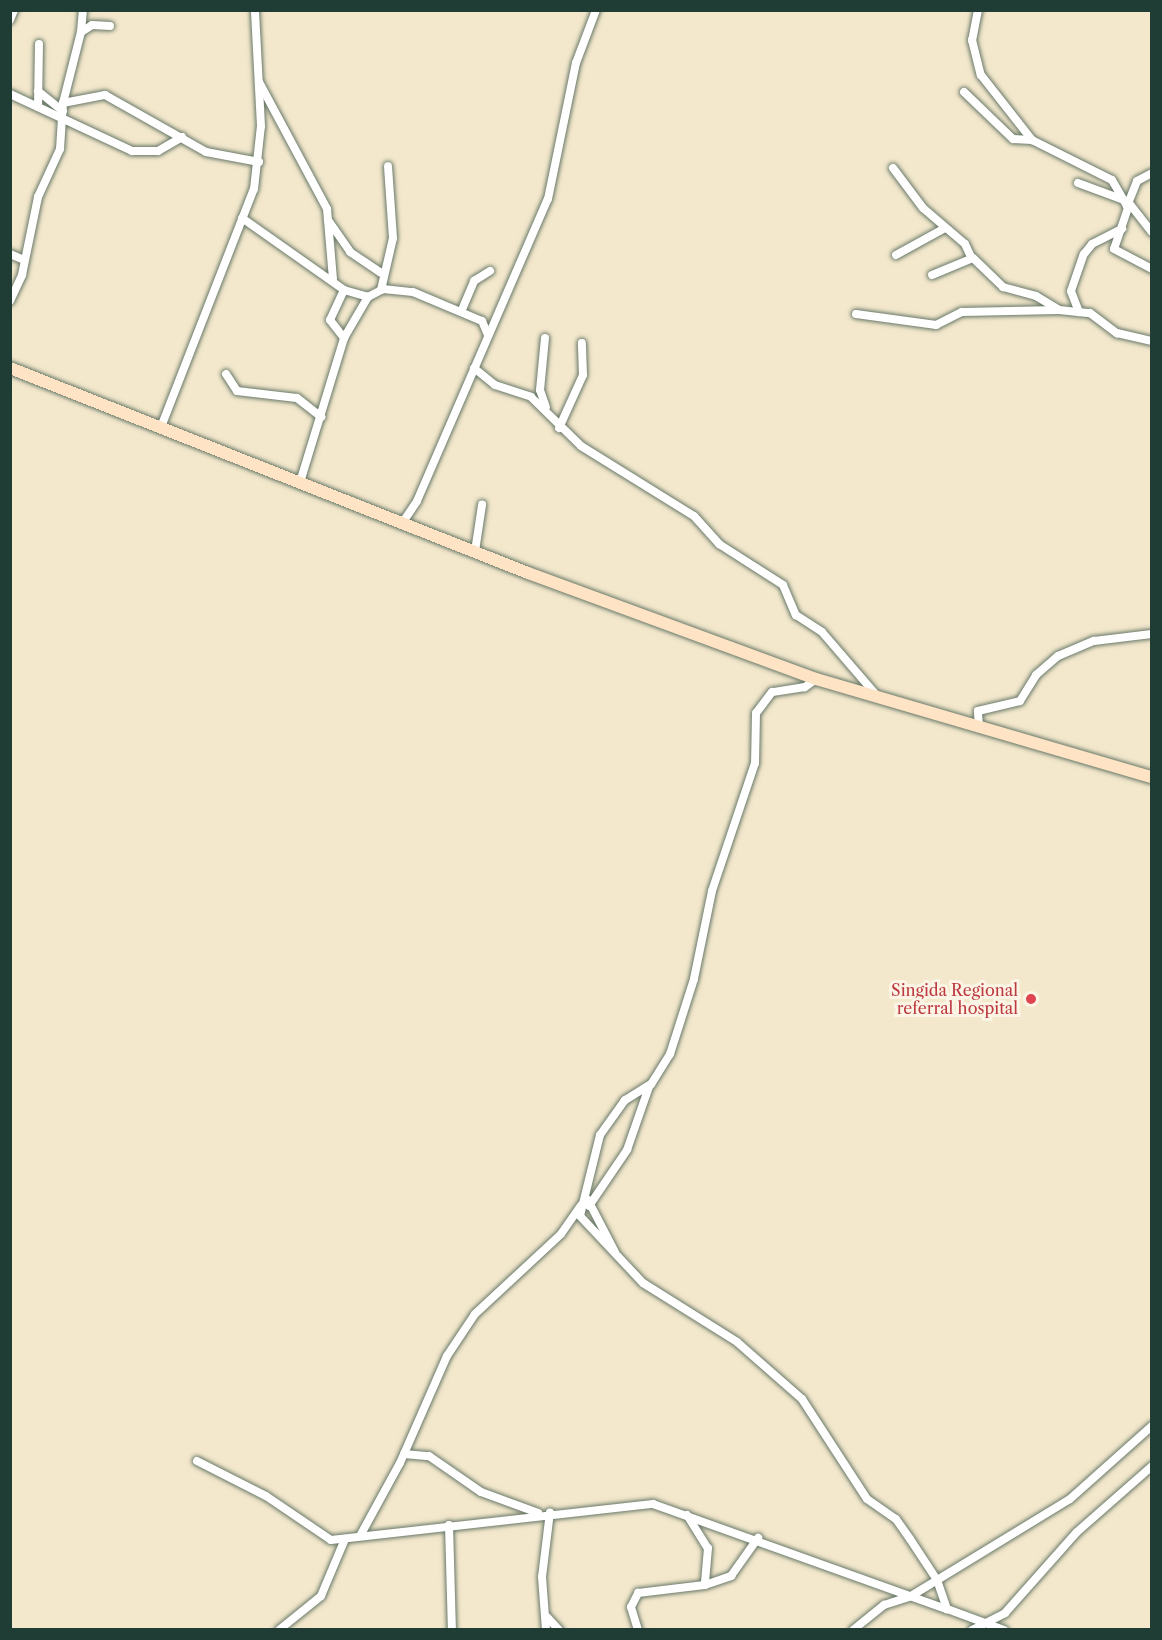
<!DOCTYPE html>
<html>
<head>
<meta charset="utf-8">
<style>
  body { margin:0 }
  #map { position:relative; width:1162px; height:1640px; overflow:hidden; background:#f3e8cc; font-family:"Libre Caslon Text",serif }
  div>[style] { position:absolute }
  .roads { filter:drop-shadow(0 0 2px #697969) drop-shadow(0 0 2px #697969) }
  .minor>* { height:8px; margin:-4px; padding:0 4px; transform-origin:4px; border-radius:4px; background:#fff }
  .secondary>* { height:12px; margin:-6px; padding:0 6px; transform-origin:6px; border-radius:6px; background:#fee4c5 }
  .dots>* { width:16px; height:16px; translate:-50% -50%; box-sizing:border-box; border:3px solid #fcf5e5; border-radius:50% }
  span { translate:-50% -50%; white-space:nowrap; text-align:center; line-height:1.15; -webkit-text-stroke:6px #fcf5e5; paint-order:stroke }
  .health-label { font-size:16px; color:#be3a42 }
  .right { translate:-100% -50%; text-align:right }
  .frame { position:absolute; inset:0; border:12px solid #1f3d34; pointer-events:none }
</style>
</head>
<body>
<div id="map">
  <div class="roads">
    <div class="minor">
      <div style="left:978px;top:10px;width:31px;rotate:101deg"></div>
      <div style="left:972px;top:40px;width:36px;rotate:76deg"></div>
      <div style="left:981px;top:75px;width:83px;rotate:51.9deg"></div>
      <div style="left:1032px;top:140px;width:89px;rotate:26.6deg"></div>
      <div style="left:1112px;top:180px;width:32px;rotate:60deg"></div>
      <div style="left:1128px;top:208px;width:43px;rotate:108.9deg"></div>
      <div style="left:1114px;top:249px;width:43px;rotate:27.8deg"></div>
      <div style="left:10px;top:20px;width:11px;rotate:-68deg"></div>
      <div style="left:81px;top:32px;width:22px;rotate:-85deg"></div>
      <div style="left:259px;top:82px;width:144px;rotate:61.8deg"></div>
      <div style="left:327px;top:209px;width:70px;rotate:85.1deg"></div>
      <div style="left:38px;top:91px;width:32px;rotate:39deg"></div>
      <div style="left:964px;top:92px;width:68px;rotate:43.8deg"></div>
      <div style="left:1013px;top:139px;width:19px;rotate:3deg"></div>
      <div style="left:10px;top:94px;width:135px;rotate:25deg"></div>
      <div style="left:132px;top:151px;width:26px"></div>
      <div style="left:158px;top:151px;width:28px;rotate:-30deg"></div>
      <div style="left:63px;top:103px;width:43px;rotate:-10.8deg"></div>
      <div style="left:105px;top:95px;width:116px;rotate:29.4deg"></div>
      <div style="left:206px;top:152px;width:54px;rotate:10.7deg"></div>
      <div style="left:38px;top:107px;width:63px;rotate:-89.1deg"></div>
      <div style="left:893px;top:168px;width:50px;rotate:53.1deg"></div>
      <div style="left:923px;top:208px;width:55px;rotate:40.6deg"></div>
      <div style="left:965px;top:244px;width:14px;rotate:65deg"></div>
      <div style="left:1078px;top:183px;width:49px;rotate:20.3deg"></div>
      <div style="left:1129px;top:203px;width:37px;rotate:52deg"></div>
      <div style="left:1127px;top:206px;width:27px;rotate:-68deg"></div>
      <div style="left:1137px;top:181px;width:17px;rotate:-28deg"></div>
      <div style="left:242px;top:218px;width:125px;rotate:35.2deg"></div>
      <div style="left:344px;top:290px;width:25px;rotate:16deg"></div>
      <div style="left:368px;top:297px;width:17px;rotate:-28deg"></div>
      <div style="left:383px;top:289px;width:30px;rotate:6deg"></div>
      <div style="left:413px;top:292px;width:75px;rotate:22.8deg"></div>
      <div style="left:482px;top:321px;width:15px;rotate:67deg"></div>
      <div style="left:328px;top:220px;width:39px;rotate:55deg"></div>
      <div style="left:350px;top:252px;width:37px;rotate:34deg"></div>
      <div style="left:10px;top:254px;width:15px;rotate:23deg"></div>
      <div style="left:896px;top:255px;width:56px;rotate:-28.9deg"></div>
      <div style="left:932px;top:275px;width:44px;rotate:-22.5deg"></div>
      <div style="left:973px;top:258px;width:42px;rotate:44deg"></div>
      <div style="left:1003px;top:287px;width:34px;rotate:15deg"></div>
      <div style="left:1036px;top:296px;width:27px;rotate:31deg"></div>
      <div style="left:1059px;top:310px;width:31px;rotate:6deg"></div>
      <div style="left:1090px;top:313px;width:34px;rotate:37deg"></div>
      <div style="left:1117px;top:333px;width:36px;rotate:13deg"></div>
      <div style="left:344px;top:290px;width:33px;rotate:115deg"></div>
      <div style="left:330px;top:320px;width:23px;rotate:52deg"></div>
      <div style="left:381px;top:290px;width:53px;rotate:-77deg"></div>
      <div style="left:393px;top:238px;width:72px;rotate:-94deg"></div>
      <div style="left:10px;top:301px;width:29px;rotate:-65deg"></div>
      <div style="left:22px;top:275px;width:80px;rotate:-78.4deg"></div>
      <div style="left:38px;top:197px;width:53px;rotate:-65.4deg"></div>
      <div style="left:60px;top:149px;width:46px;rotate:-86.3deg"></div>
      <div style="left:63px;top:103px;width:73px;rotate:-75.8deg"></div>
      <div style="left:81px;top:32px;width:13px;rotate:-32deg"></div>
      <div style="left:92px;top:25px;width:18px;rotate:3deg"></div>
      <div style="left:461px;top:312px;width:34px;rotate:-67deg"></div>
      <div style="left:474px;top:281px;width:19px;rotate:-32deg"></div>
      <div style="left:1079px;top:312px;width:22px;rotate:-111deg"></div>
      <div style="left:1071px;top:291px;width:39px;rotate:-71deg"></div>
      <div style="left:1084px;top:254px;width:13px;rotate:-51deg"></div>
      <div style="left:1092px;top:244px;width:34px;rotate:-27deg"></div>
      <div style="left:856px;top:314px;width:81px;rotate:7.8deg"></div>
      <div style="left:936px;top:325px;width:29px;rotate:-27deg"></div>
      <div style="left:962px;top:312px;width:97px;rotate:-1.2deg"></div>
      <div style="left:545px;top:338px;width:52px;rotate:95.5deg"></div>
      <div style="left:540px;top:390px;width:18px;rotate:71deg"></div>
      <div style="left:474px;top:368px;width:27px;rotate:39deg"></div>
      <div style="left:495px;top:385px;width:38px;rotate:18deg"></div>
      <div style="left:531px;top:397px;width:70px;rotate:44.4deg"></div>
      <div style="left:581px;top:446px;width:133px;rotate:31.8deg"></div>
      <div style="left:694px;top:516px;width:38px;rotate:48deg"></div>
      <div style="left:719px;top:544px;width:76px;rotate:32.6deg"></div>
      <div style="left:783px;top:585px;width:33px;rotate:67deg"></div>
      <div style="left:796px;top:615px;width:31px;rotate:33deg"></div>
      <div style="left:822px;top:632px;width:86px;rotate:49.3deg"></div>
      <div style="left:226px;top:374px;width:20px;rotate:57deg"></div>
      <div style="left:237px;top:391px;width:60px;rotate:6.7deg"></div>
      <div style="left:297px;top:398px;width:31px;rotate:38deg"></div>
      <div style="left:161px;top:427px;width:256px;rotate:-68.7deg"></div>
      <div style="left:254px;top:189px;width:63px;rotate:-83.7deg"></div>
      <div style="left:261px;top:126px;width:116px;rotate:-93deg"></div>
      <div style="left:559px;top:428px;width:58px;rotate:-65.6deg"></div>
      <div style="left:583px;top:375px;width:32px;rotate:-92deg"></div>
      <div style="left:301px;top:479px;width:147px;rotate:-73deg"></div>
      <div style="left:344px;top:338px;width:48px;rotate:-59.7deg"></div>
      <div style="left:403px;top:522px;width:25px;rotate:-56deg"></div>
      <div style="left:417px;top:501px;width:329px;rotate:-66.6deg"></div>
      <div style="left:548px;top:199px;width:139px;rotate:-78.4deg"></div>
      <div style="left:576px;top:63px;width:57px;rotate:-69.3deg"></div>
      <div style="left:475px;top:551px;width:47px;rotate:-81.3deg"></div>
      <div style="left:816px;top:679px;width:14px;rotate:144deg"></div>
      <div style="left:805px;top:687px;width:33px;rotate:171deg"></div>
      <div style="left:772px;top:692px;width:26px;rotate:127deg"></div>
      <div style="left:756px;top:713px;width:50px;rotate:91.1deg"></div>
      <div style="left:755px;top:763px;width:135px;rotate:108.6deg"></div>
      <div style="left:712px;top:891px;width:90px;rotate:101.6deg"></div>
      <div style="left:694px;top:979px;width:79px;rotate:107.7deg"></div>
      <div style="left:670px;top:1054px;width:36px;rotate:122deg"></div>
      <div style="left:651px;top:1084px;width:31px;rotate:148deg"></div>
      <div style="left:625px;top:1100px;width:43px;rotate:125.5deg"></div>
      <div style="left:600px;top:1135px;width:83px;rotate:103.9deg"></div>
      <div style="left:580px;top:1216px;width:92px;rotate:46.8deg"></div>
      <div style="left:643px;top:1283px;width:111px;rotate:32.1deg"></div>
      <div style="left:737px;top:1342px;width:86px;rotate:41.2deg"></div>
      <div style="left:802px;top:1399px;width:119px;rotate:57deg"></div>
      <div style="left:867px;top:1499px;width:35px;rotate:35deg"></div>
      <div style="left:896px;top:1519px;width:24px;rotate:55deg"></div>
      <div style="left:910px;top:1539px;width:49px;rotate:56.6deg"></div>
      <div style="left:937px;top:1580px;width:31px;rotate:71deg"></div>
      <div style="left:947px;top:1609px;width:61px;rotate:20.2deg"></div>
      <div style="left:979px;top:727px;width:16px;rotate:-94deg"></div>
      <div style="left:978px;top:711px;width:43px;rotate:-13.4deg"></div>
      <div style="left:1020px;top:701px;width:31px;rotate:-58deg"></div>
      <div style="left:1036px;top:675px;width:29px;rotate:-41deg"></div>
      <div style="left:1058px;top:656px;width:39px;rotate:-23deg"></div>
      <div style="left:1094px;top:641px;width:58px;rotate:-6.9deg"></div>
      <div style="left:588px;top:1200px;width:59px;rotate:62.6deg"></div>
      <div style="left:589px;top:1206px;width:68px;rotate:-55.8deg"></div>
      <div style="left:627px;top:1150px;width:67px;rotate:-70.8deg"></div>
      <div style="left:404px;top:1454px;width:25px;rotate:5deg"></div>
      <div style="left:429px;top:1456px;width:63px;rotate:34.7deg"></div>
      <div style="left:481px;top:1492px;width:61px;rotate:20.2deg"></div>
      <div style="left:197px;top:1461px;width:77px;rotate:26.9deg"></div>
      <div style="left:266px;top:1496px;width:78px;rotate:34.1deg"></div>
      <div style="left:331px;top:1540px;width:324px;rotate:-6.4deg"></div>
      <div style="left:653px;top:1504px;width:312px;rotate:19.7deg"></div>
      <div style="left:687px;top:1515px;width:39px;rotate:58deg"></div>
      <div style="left:708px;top:1548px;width:37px;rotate:95deg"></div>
      <div style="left:449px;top:1525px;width:105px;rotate:88.4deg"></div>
      <div style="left:360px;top:1536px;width:83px;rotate:-61.3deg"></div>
      <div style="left:400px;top:1463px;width:117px;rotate:-66.3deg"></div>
      <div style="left:447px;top:1356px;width:50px;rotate:-56.3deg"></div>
      <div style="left:475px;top:1314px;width:117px;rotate:-42.9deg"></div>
      <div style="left:561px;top:1234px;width:35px;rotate:-55deg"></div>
      <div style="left:547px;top:1617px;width:18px;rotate:47deg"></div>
      <div style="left:279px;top:1630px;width:54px;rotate:-39deg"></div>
      <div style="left:321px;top:1596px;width:62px;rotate:-67.2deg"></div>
      <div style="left:546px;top:1630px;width:53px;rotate:-94.3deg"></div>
      <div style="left:542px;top:1577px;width:65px;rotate:-83deg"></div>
      <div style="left:638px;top:1630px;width:24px;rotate:-107deg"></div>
      <div style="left:631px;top:1607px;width:16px;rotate:-63deg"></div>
      <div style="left:638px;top:1593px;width:67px;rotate:-6.8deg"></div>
      <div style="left:705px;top:1585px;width:28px;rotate:-19deg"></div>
      <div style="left:731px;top:1576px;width:47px;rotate:-54.6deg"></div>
      <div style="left:853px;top:1630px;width:40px;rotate:-39deg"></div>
      <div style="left:884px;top:1605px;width:28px;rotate:-18deg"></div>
      <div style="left:911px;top:1596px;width:186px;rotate:-31.4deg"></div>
      <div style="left:1070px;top:1499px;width:110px;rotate:-41.7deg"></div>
      <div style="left:972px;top:1630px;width:37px;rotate:-27deg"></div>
      <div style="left:1005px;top:1613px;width:108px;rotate:-48.4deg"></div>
      <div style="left:1077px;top:1532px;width:100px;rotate:-41.3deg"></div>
    </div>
    <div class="secondary">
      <div style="left:10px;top:368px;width:557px;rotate:21.59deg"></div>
      <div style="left:528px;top:573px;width:307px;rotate:20.2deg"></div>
      <div style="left:816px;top:679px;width:350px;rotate:16.3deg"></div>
    </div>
  </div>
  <div class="dots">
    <div style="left:1031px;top:999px;background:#e0444e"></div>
  </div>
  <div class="health-label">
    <span class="right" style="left:1018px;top:999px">Singida Regional<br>referral hospital</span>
  </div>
  <div class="frame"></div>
</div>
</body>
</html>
